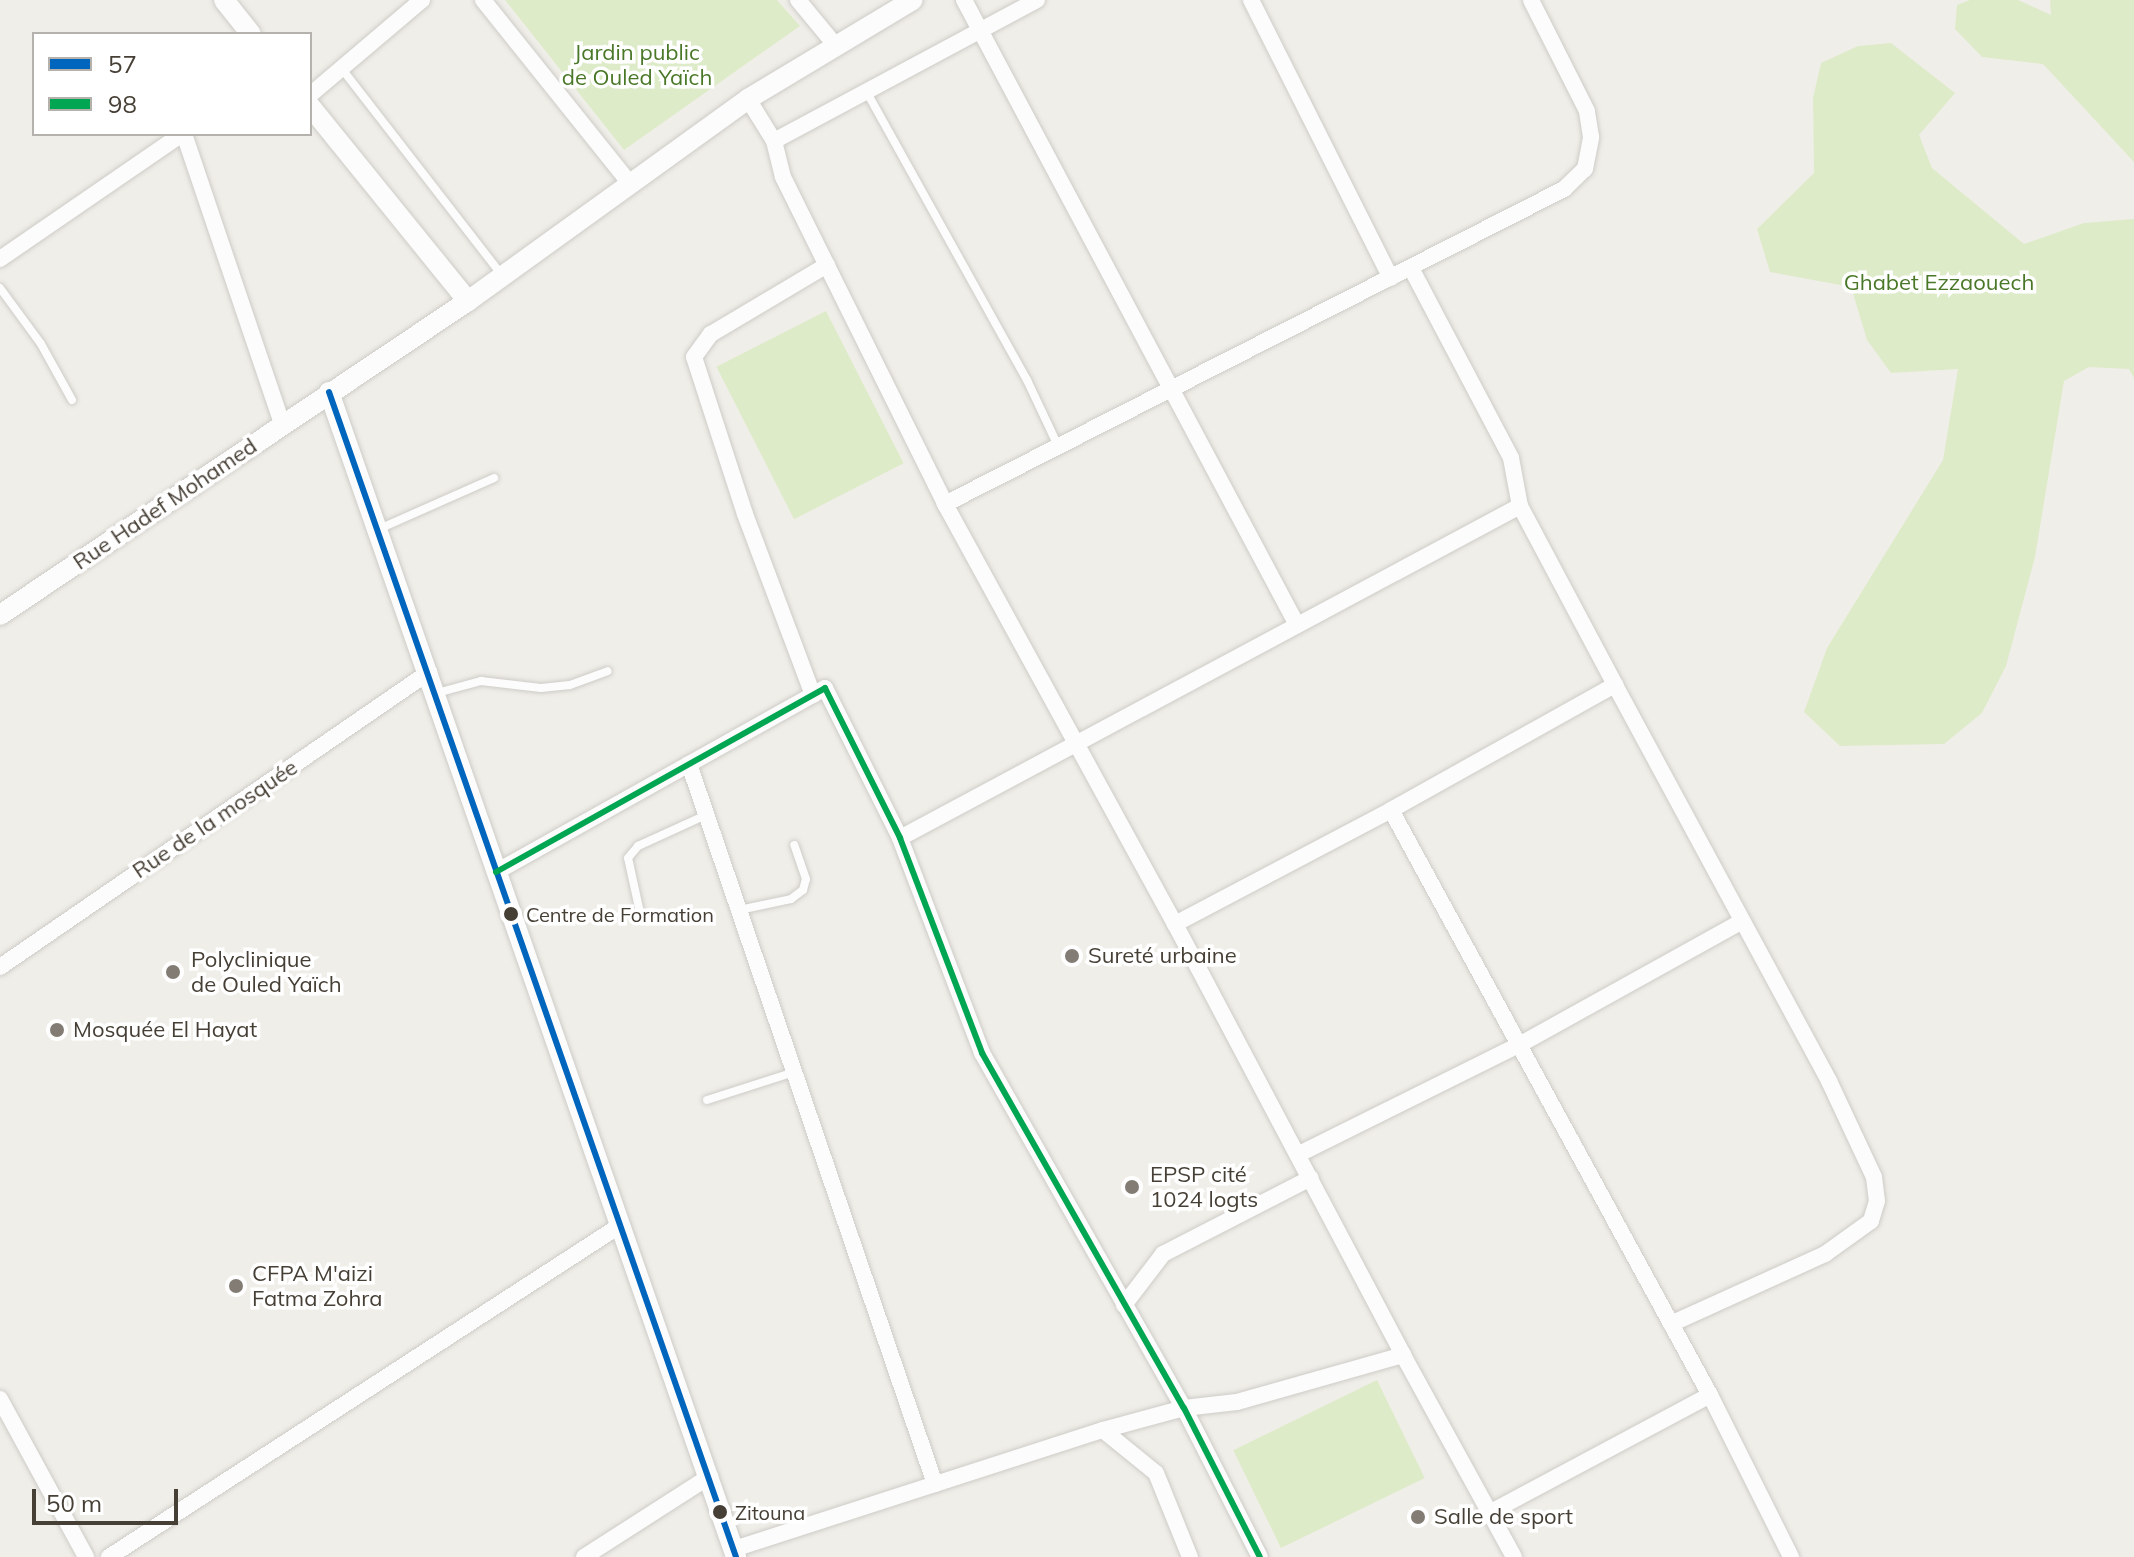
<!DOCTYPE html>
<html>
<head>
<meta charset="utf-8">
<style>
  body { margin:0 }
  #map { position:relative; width:2134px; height:1557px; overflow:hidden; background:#f0eee9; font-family:Mulish,sans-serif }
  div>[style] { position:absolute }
  .green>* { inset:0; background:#deebc9; transform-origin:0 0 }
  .roads { filter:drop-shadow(0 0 2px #ceccc7) drop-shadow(0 0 2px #ceccc7) }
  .service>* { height:8px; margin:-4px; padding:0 4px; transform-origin:4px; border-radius:4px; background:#fdfcfc }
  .minor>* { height:16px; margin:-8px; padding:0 8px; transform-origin:8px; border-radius:8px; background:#fdfcfc }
  .tertiary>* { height:20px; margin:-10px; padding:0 10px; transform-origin:10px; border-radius:10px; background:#fdfcfc }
  .bus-1>* { height:6px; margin:-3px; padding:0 3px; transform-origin:3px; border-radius:3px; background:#0065bd }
  .bus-2>* { height:6px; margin:-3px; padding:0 3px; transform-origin:3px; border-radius:3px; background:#00a651 }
  .dots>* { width:22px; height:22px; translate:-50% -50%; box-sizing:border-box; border:4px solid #fff; border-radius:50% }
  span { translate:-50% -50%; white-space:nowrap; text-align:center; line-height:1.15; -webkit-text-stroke:7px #fff; paint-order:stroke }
  .bus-label { font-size:20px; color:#463f35 }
  .left { translate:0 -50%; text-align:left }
  .park-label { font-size:22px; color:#4a7829 }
  .street-label { font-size:22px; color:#463f35 }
  .poi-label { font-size:22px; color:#463f35 }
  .legend { position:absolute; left:32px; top:32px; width:280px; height:104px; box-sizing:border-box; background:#fff; border:2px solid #b5b2ae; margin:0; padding:10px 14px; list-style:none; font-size:24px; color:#463f35 }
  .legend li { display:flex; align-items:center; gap:16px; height:40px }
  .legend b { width:40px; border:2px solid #b5b2ae }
  .scale { position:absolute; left:32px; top:1489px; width:146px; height:36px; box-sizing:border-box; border:4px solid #463f35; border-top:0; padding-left:10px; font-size:24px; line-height:28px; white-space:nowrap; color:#463f35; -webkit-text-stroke:6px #fff; paint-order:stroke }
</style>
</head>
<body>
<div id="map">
  <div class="green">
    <div style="clip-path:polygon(505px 0,777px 0,800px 26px,624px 150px)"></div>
    <div style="clip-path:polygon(1970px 0,2018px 0,2051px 15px,2050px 0,2134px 0,2134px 162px,2043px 64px,1982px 57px,1955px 29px,1957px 5px)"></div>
    <div style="clip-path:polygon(1891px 43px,1955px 93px,1919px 135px,1932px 168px,2024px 244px,2084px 223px,2134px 219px,2134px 378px,2129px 369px,2089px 367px,2064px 381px,2035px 557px,2006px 666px,1982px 713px,1944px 744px,1840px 746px,1804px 712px,1827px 648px,1943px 460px,1958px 369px,1891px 373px,1867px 340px,1851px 287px,1770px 272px,1757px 229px,1814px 173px,1813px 98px,1821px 63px,1858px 46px)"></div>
    <div style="left:826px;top:311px;width:171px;height:123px;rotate:63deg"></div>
    <div style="left:1377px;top:1380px;width:109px;height:160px;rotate:64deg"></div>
  </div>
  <div class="roads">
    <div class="service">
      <div style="left:342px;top:69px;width:259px;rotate:52.2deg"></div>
      <div style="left:865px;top:89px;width:333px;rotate:60.9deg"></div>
      <div style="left:1027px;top:380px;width:73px;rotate:64.8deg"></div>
      <div style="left:0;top:288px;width:69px;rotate:53.8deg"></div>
      <div style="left:41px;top:344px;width:64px;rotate:61deg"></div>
      <div style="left:379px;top:529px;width:126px;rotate:-23.9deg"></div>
      <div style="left:437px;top:693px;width:46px;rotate:-15.3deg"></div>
      <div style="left:481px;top:681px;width:60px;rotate:6.7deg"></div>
      <div style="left:541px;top:688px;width:29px;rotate:-6deg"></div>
      <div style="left:570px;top:685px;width:40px;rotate:-20.2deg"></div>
      <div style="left:739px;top:910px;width:53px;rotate:-11.9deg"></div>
      <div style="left:791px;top:899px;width:15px;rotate:-37deg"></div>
      <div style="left:803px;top:890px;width:11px;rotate:-75deg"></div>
      <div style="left:806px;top:879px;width:36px;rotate:-109deg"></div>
      <div style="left:641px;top:917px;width:60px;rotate:-102.4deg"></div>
      <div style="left:628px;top:858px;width:16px;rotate:-50deg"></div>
      <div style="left:638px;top:846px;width:75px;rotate:-24.5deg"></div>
      <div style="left:707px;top:1100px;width:91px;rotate:-17.8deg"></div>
    </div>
    <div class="minor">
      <div style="left:483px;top:0;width:237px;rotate:51.3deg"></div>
      <div style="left:798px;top:0;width:60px;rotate:50.4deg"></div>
      <div style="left:964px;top:0;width:708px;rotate:61.95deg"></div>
      <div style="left:1037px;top:0;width:298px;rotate:151.8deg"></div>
      <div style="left:774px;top:141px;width:37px;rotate:76deg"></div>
      <div style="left:783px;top:177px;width:365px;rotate:63.6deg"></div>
      <div style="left:945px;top:504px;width:479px;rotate:61.3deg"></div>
      <div style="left:1175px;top:924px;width:244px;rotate:-27.8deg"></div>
      <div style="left:1391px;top:810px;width:666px;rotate:61.4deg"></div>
      <div style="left:1710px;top:1395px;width:181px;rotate:63.4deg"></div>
      <div style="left:1251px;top:0;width:311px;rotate:63.3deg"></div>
      <div style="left:310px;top:95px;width:147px;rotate:-40.3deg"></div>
      <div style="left:748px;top:99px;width:49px;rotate:58.2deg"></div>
      <div style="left:184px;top:134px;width:306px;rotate:71.3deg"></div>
      <div style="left:0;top:259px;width:221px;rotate:-34.5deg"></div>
      <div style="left:1411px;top:268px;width:215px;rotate:62.2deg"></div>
      <div style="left:1511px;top:458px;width:49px;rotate:79.4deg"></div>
      <div style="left:1520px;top:506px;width:203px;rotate:62deg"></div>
      <div style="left:945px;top:504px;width:695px;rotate:-26.97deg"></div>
      <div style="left:1564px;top:189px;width:29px;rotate:-44deg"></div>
      <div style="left:1585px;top:169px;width:33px;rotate:-79deg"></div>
      <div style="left:1591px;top:137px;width:26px;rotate:-99deg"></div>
      <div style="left:1587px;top:111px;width:124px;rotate:-116.8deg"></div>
      <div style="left:813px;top:695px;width:193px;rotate:-110.6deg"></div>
      <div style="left:745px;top:514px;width:165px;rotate:-108deg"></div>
      <div style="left:694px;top:357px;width:29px;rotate:-54deg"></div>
      <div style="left:711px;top:334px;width:135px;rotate:-30.7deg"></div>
      <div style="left:689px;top:764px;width:761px;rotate:71.14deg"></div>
      <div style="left:1391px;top:810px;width:257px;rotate:-29.2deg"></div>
      <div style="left:1615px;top:685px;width:450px;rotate:61.6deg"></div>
      <div style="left:1829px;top:1081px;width:106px;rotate:64.9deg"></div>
      <div style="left:1874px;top:1177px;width:24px;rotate:83deg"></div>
      <div style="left:1877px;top:1201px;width:21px;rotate:107deg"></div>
      <div style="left:1871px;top:1221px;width:57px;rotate:144.3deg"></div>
      <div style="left:1825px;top:1254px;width:169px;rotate:155.6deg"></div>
      <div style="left:900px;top:838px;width:703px;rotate:-28.17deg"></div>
      <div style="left:496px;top:872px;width:377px;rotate:-29.2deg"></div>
      <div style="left:825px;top:688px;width:168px;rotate:63.4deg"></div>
      <div style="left:900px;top:838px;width:230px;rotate:69.1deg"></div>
      <div style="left:982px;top:1053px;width:408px;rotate:60.4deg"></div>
      <div style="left:1184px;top:1408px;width:167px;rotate:63deg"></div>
      <div style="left:1175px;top:924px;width:488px;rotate:62.1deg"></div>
      <div style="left:0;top:967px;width:521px;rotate:-34.51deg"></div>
      <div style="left:1299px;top:1154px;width:243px;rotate:-26.4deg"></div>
      <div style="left:1517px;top:1046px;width:256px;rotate:-29deg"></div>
      <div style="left:1124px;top:1305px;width:64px;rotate:-52.6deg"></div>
      <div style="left:1163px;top:1254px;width:166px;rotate:-27.2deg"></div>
      <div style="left:0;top:1399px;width:180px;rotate:61.4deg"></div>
      <div style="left:1103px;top:1430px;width:84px;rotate:-15.2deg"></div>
      <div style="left:1184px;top:1408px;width:53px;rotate:-6.5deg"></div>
      <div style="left:1237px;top:1402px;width:173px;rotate:-15.8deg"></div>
      <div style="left:1403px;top:1355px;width:230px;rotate:61.2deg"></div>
      <div style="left:1491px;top:1512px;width:248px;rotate:-28.1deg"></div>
      <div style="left:734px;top:1549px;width:388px;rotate:-17.9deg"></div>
      <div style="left:1103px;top:1430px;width:68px;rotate:39.1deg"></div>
      <div style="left:1156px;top:1473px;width:91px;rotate:68deg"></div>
      <div style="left:109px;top:1557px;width:608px;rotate:-32.98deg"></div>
      <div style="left:584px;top:1557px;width:150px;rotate:-32.7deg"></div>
    </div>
    <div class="tertiary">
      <div style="left:224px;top:0;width:43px;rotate:51.5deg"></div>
      <div style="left:310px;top:106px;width:251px;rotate:51deg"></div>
      <div style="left:329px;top:392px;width:1234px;rotate:70.74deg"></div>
      <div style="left:0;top:615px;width:564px;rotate:-33.86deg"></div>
      <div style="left:468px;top:301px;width:345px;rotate:-35.8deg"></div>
      <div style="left:748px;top:99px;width:192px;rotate:-31deg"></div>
    </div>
  </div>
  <div class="bus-1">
    <div style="left:329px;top:392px;width:1234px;rotate:70.74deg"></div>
  </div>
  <div class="bus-2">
    <div style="left:496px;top:872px;width:377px;rotate:-29.2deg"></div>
    <div style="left:825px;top:688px;width:168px;rotate:63.4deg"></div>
    <div style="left:900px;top:838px;width:230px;rotate:69.1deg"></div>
    <div style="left:982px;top:1053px;width:408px;rotate:60.4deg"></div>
    <div style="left:1184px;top:1408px;width:167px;rotate:63deg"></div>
  </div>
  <div class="dots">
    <div style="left:511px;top:914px;background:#463f35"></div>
    <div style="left:1072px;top:956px;background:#827c74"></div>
    <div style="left:173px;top:972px;background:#827c74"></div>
    <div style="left:57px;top:1030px;background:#827c74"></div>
    <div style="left:1132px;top:1187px;background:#827c74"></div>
    <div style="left:236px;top:1286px;background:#827c74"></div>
    <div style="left:720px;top:1512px;background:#463f35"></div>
    <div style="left:1418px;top:1517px;background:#827c74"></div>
  </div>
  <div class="bus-label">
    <span class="left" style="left:526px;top:914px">Centre de Formation</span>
    <span class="left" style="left:735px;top:1512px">Zitouna</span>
  </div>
  <div class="park-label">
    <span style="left:637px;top:65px">Jardin public<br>de Ouled Yaïch</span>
    <span style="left:1939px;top:283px">Ghabet Ezzaouech</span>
  </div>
  <div class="street-label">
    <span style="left:165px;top:504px;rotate:-34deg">Rue Hadef Mohamed</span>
    <span style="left:215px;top:819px;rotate:-34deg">Rue de la mosquée</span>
  </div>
  <div class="poi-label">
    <span class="left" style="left:1088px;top:956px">Sureté urbaine</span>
    <span class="left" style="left:191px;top:972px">Polyclinique<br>de Ouled Yaïch</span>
    <span class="left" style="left:73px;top:1030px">Mosquée El Hayat</span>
    <span class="left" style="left:1150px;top:1187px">EPSP cité<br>1024 logts</span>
    <span class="left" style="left:252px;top:1286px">CFPA M'aizi<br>Fatma Zohra</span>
    <span class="left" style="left:1434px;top:1517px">Salle de sport</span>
  </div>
  <ul class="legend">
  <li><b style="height:10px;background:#0065bd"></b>57</li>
  <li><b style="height:10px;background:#00a651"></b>98</li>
  </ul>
  <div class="scale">50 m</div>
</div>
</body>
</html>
